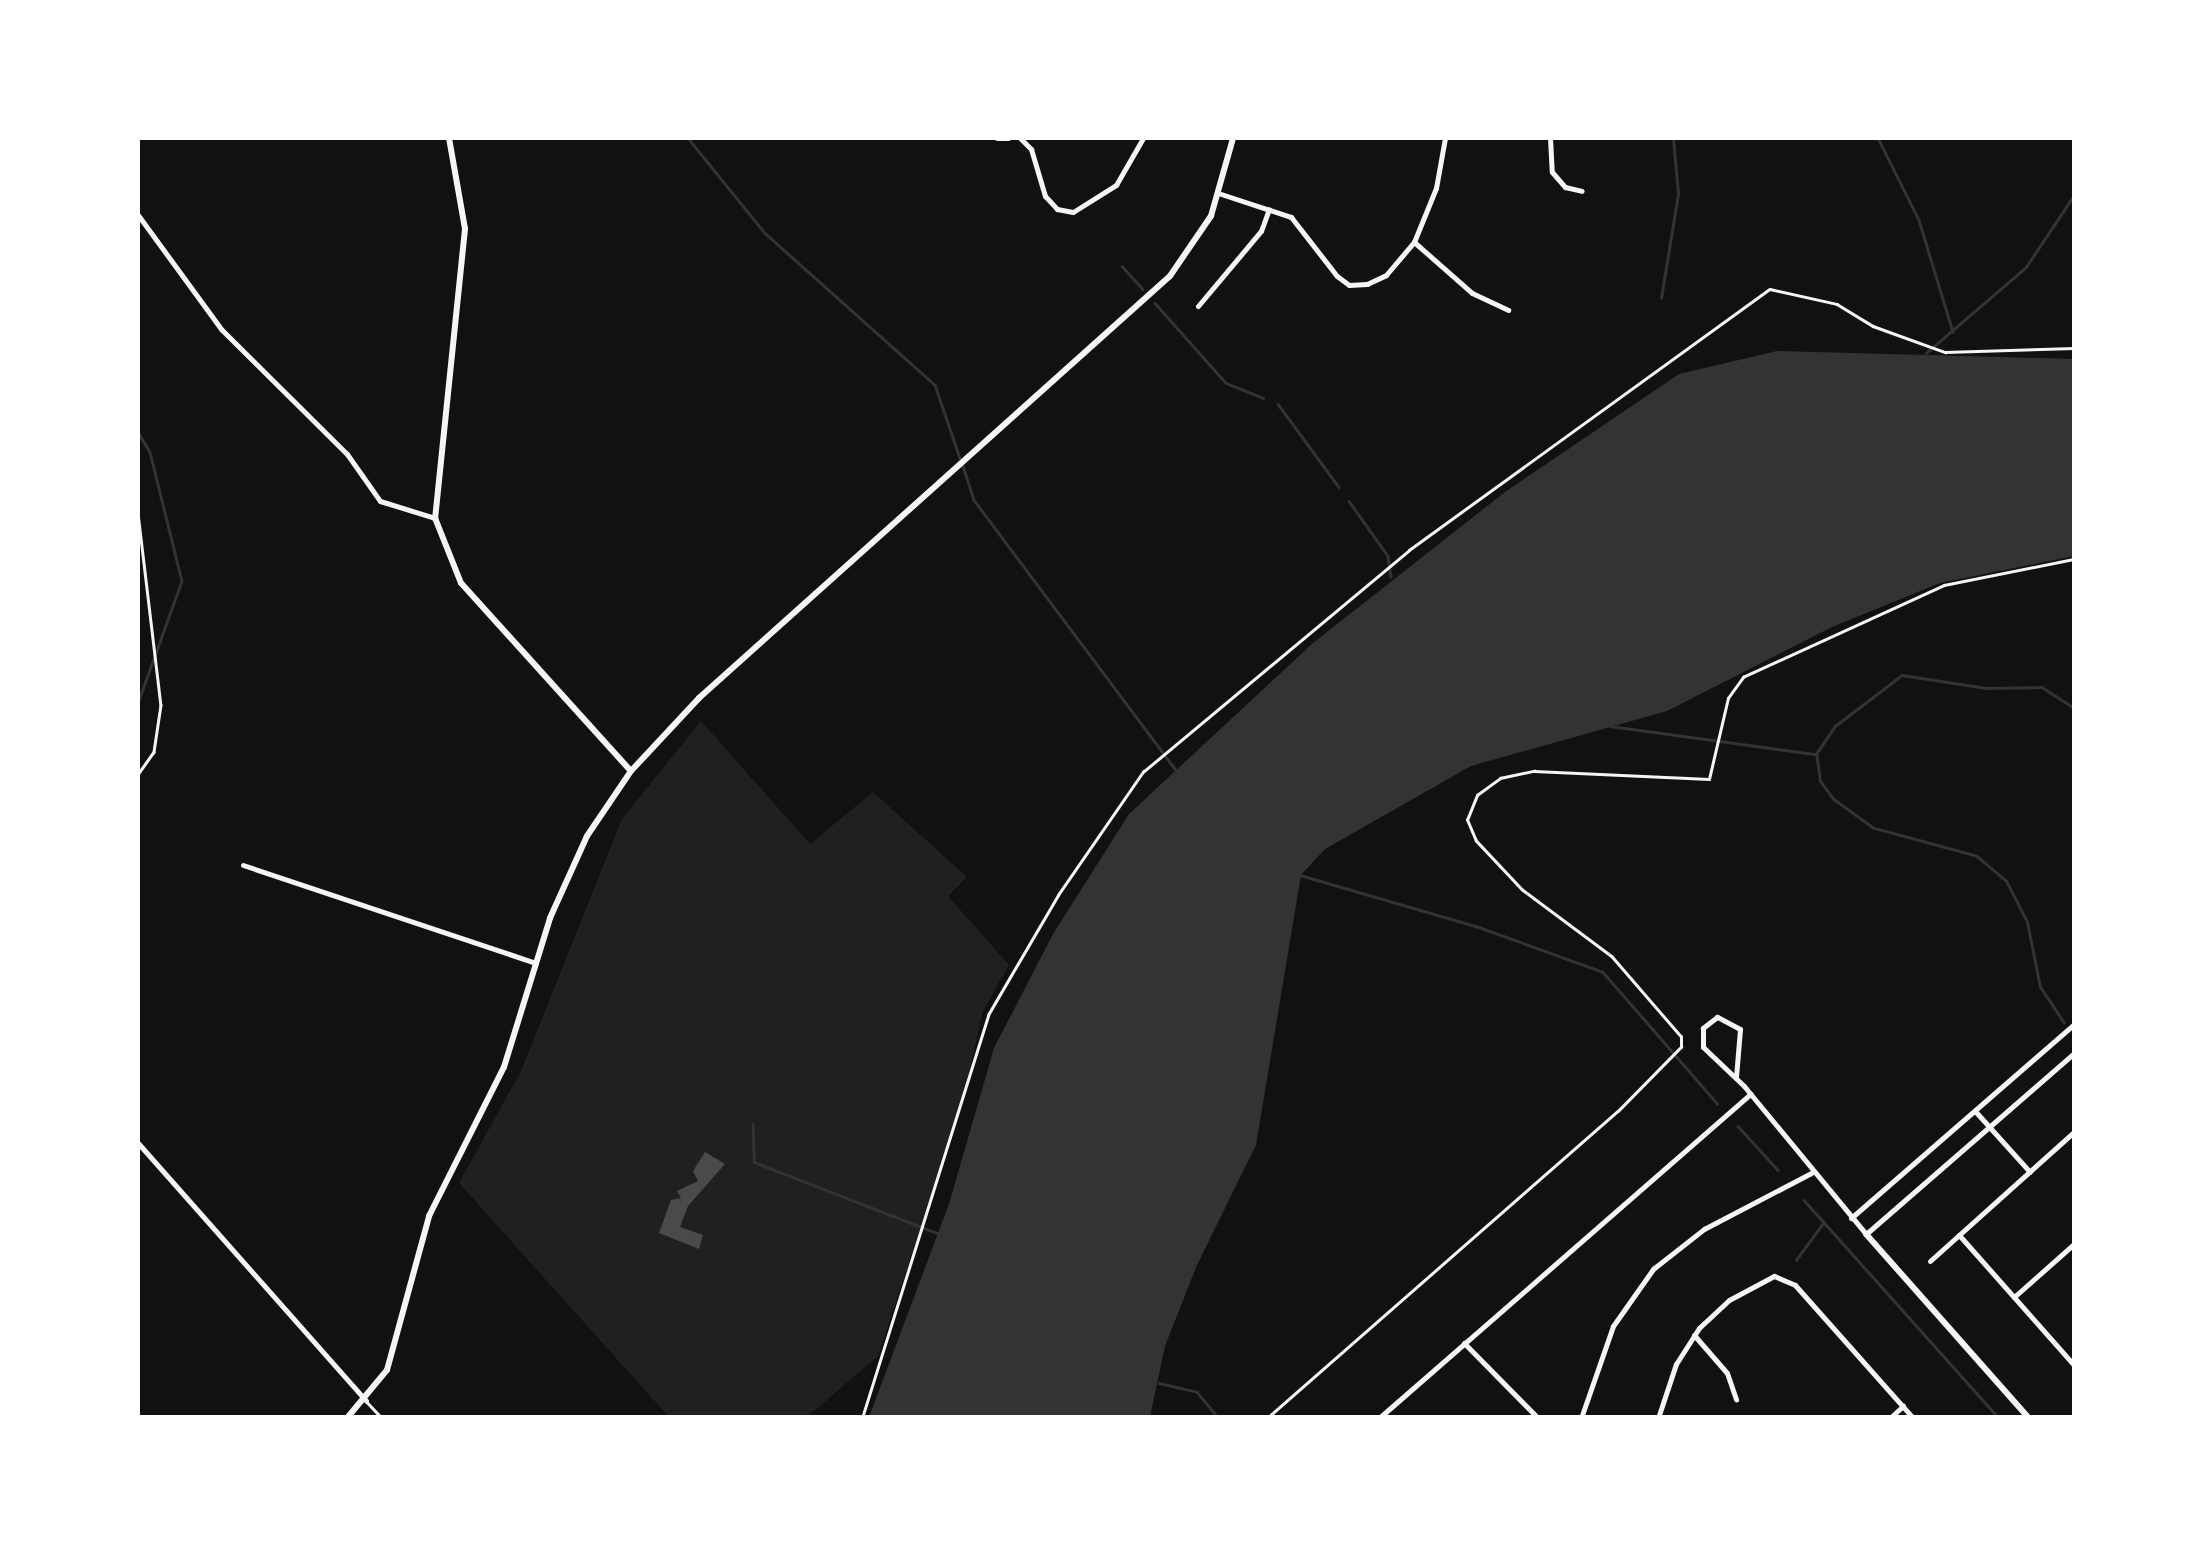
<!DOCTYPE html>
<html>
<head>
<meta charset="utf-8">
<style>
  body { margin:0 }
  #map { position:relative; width:2212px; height:1555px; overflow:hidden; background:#111; font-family:Mulish,sans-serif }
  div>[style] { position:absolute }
  .green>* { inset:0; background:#202020 }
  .water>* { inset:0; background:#333 }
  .stream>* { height:2.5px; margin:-1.25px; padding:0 1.25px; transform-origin:1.25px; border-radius:1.25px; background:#333 }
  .building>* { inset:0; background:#4a4a4a }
  .path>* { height:2.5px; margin:-1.25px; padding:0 1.25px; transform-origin:1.25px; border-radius:1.25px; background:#f5f5f5 }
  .service>* { height:2.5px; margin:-1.25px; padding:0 1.25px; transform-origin:1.25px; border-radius:1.25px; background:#f5f5f5 }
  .minor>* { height:5px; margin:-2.5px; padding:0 2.5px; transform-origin:2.5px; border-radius:2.5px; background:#f5f5f5 }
  .tertiary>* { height:6px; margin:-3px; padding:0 3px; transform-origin:3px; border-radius:3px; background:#f5f5f5 }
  span { translate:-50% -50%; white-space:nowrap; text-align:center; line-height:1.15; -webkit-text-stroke:9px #fff; paint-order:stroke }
  .frame { position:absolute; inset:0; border:140px solid #fff; pointer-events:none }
</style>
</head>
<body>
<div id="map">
  <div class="green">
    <div style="clip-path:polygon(701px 721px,810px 844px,873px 792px,967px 877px,948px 896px,1009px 965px,983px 1011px,963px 1099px,878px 1356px,807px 1417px,669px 1417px,459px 1183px,521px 1071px,622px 819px)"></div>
  </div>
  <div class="water">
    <div style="clip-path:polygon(1777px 351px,2074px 359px,2074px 556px,1940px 583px,1832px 627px,1667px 711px,1471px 766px,1325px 849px,1301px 875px,1256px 1145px,1197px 1265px,1165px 1346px,1150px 1417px,869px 1417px,949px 1204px,994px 1048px,1053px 934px,1129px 814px,1313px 643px,1505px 492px,1679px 374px)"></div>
  </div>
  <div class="stream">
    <div style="left:688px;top:138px;width:122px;rotate:51deg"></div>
    <div style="left:765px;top:233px;width:228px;rotate:41.8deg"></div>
    <div style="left:935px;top:385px;width:77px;rotate:71.1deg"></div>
    <div style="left:1878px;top:138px;width:92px;rotate:63.4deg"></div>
    <div style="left:1919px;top:220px;width:117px;rotate:73.1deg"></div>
    <div style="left:1122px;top:266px;width:31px;rotate:48deg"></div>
    <div style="left:1661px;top:298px;width:105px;rotate:-80.7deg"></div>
    <div style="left:1678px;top:194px;width:56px;rotate:-95.1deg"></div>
    <div style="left:1155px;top:303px;width:107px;rotate:48.4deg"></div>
    <div style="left:1226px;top:383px;width:40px;rotate:22deg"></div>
    <div style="left:1926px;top:353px;width:132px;rotate:-40.7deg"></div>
    <div style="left:2026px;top:267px;width:87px;rotate:-56.3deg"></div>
    <div style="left:1278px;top:404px;width:103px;rotate:53.7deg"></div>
    <div style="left:138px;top:432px;width:23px;rotate:59deg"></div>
    <div style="left:150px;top:452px;width:133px;rotate:76.1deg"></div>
    <div style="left:182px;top:581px;width:130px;rotate:109.8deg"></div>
    <div style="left:963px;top:466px;width:36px;rotate:72deg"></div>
    <div style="left:974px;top:500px;width:336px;rotate:53.2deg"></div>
    <div style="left:1349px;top:501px;width:67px;rotate:54.7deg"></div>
    <div style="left:1388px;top:556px;width:21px;rotate:82deg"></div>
    <div style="left:1610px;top:726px;width:207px;rotate:7.8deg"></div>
    <div style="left:1300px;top:875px;width:183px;rotate:16.2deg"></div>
    <div style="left:1476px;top:926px;width:135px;rotate:19.9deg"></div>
    <div style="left:1603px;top:972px;width:174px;rotate:49deg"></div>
    <div style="left:2064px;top:1023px;width:43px;rotate:-123.7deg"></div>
    <div style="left:2040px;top:987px;width:66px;rotate:-101.3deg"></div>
    <div style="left:2027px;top:922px;width:46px;rotate:-117.1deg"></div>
    <div style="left:2006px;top:881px;width:39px;rotate:-140deg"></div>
    <div style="left:1976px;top:856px;width:107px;rotate:-164.8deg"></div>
    <div style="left:1873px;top:828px;width:49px;rotate:-144.1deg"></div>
    <div style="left:1833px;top:799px;width:22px;rotate:-126deg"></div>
    <div style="left:1820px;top:781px;width:27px;rotate:-98deg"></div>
    <div style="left:1816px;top:754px;width:34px;rotate:-56deg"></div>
    <div style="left:1835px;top:726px;width:84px;rotate:-37.3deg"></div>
    <div style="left:1902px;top:675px;width:85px;rotate:8.8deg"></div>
    <div style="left:1986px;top:688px;width:56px;rotate:-1deg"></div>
    <div style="left:2042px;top:687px;width:38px;rotate:33deg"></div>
    <div style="left:753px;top:1124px;width:38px;rotate:88deg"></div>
    <div style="left:754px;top:1162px;width:199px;rotate:21.2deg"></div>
    <div style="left:1738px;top:1126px;width:59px;rotate:47.7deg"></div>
    <div style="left:1804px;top:1200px;width:292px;rotate:48.2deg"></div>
    <div style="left:1796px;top:1260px;width:47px;rotate:-53.6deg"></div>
    <div style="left:1159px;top:1383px;width:39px;rotate:13deg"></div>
    <div style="left:1197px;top:1392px;width:34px;rotate:50deg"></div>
  </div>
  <div class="building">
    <div style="clip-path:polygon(705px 1152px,725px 1164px,688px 1206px,680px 1227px,703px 1235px,699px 1249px,659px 1233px,671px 1200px,681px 1198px,677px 1191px,698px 1181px,693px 1171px)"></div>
  </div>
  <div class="path">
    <div style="left:138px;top:513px;width:193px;rotate:83.2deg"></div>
    <div style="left:161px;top:705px;width:48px;rotate:98.5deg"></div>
    <div style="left:154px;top:752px;width:28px;rotate:125deg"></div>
    <div style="left:862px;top:1418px;width:422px;rotate:-72.6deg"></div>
    <div style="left:988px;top:1015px;width:139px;rotate:-59.7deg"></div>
    <div style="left:1058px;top:895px;width:150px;rotate:-55.4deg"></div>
    <div style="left:1143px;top:772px;width:346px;rotate:-39.8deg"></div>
    <div style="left:1409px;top:550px;width:445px;rotate:-35.9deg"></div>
    <div style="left:1770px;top:289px;width:69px;rotate:12.6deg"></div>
    <div style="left:1837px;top:304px;width:42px;rotate:31.4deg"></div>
    <div style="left:1873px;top:326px;width:77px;rotate:19.9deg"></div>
    <div style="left:1945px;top:352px;width:129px;rotate:-1.8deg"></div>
    <div style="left:1267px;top:1418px;width:466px;rotate:-41.2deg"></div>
    <div style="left:1618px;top:1111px;width:90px;rotate:-45.5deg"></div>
    <div style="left:1681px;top:1047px;width:10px;rotate:-90deg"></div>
    <div style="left:1681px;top:1037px;width:106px;rotate:-130.8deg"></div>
    <div style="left:1612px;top:957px;width:112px;rotate:-143.3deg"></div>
    <div style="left:1522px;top:890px;width:67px;rotate:-133.2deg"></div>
    <div style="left:1476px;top:841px;width:23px;rotate:-113deg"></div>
    <div style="left:1467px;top:820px;width:27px;rotate:-68deg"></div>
    <div style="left:1477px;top:795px;width:29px;rotate:-36deg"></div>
    <div style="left:1500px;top:778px;width:35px;rotate:-12deg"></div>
    <div style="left:1534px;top:771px;width:175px;rotate:2.6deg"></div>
    <div style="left:1709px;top:779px;width:83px;rotate:-76.8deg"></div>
    <div style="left:1728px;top:698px;width:26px;rotate:-54deg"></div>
    <div style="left:1743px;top:677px;width:221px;rotate:-24.6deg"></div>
    <div style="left:1944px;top:585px;width:133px;rotate:-11.3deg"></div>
  </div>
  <div class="service">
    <div style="left:367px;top:1402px;width:22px;rotate:47deg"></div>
  </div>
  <div class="minor">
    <div style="left:997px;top:138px;width:11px"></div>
    <div style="left:1020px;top:138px;width:16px;rotate:45deg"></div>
    <div style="left:1031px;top:149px;width:49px;rotate:73.4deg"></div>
    <div style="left:1045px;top:196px;width:18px;rotate:47deg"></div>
    <div style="left:1057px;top:209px;width:16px;rotate:11deg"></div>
    <div style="left:1073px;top:212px;width:51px;rotate:-32.1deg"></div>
    <div style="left:1116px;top:185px;width:54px;rotate:-60.1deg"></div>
    <div style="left:1550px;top:138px;width:34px;rotate:87deg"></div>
    <div style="left:1552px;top:172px;width:20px;rotate:49deg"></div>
    <div style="left:1565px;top:187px;width:17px;rotate:13deg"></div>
    <div style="left:1221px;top:194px;width:74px;rotate:18.2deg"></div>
    <div style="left:1291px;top:217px;width:75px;rotate:52.1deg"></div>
    <div style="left:1337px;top:276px;width:15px;rotate:37deg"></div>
    <div style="left:1349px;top:285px;width:18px;rotate:-3deg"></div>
    <div style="left:1367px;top:284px;width:21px;rotate:-25deg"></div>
    <div style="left:1386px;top:275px;width:43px;rotate:-49.7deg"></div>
    <div style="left:1414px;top:242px;width:58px;rotate:-67.8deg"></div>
    <div style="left:1436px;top:188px;width:51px;rotate:-79.8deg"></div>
    <div style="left:138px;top:215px;width:142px;rotate:53.9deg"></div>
    <div style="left:222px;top:330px;width:176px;rotate:44.8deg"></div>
    <div style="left:347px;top:454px;width:57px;rotate:54.9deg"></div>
    <div style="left:380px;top:501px;width:58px;rotate:17.2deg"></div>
    <div style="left:1414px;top:242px;width:77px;rotate:41.3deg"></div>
    <div style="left:1472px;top:293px;width:40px;rotate:25deg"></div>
    <div style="left:1198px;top:306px;width:98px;rotate:-50deg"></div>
    <div style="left:1261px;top:231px;width:23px;rotate:-70deg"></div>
    <div style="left:243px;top:865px;width:309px;rotate:18.5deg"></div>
    <div style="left:1736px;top:1077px;width:48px;rotate:-85.2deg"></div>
    <div style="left:1740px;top:1029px;width:26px;rotate:-152deg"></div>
    <div style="left:1717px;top:1017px;width:18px;rotate:142deg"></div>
    <div style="left:1703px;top:1028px;width:19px;rotate:90deg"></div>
    <div style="left:1703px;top:1047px;width:57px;rotate:43.6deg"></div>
    <div style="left:1744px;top:1086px;width:192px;rotate:50.5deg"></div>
    <div style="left:1866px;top:1234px;width:276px;rotate:-41deg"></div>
    <div style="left:1975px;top:1111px;width:82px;rotate:48deg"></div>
    <div style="left:138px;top:1143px;width:344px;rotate:48.5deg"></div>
    <div style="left:1851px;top:1218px;width:296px;rotate:-41deg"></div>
    <div style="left:1959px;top:1235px;width:174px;rotate:48.5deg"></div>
    <div style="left:1930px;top:1261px;width:193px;rotate:-41.9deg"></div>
    <div style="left:2014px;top:1297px;width:80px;rotate:-41.5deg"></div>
    <div style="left:1694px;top:1335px;width:50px;rotate:49deg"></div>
    <div style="left:1727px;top:1373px;width:28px;rotate:71deg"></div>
    <div style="left:1464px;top:1343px;width:105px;rotate:45.4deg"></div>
    <div style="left:1379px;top:1418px;width:493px;rotate:-41.1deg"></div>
    <div style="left:1581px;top:1418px;width:97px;rotate:-70.8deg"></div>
    <div style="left:1613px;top:1326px;width:70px;rotate:-54.9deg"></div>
    <div style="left:1653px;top:1269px;width:65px;rotate:-38.1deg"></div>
    <div style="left:1704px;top:1229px;width:121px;rotate:-27.6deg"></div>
    <div style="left:1658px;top:1418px;width:57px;rotate:-71.6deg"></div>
    <div style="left:1676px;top:1364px;width:43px;rotate:-57.4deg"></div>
    <div style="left:1699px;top:1328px;width:41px;rotate:-43deg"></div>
    <div style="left:1729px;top:1300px;width:51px;rotate:-28.1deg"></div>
    <div style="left:1774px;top:1276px;width:23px;rotate:23deg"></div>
    <div style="left:1795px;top:1285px;width:178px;rotate:48.4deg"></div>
    <div style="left:1890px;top:1418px;width:18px;rotate:-43deg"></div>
  </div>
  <div class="tertiary">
    <div style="left:449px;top:138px;width:92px;rotate:80deg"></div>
    <div style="left:465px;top:229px;width:291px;rotate:95.9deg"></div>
    <div style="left:435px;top:518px;width:70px;rotate:68.2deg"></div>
    <div style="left:461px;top:583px;width:253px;rotate:47.9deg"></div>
    <div style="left:1866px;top:1234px;width:246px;rotate:48.5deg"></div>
    <div style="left:347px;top:1418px;width:62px;rotate:-50.2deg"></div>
    <div style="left:387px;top:1370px;width:160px;rotate:-74.7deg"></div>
    <div style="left:429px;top:1216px;width:167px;rotate:-63.3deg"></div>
    <div style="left:504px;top:1067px;width:156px;rotate:-72.8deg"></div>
    <div style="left:550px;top:918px;width:90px;rotate:-65.7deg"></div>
    <div style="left:587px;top:836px;width:78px;rotate:-55.9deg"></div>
    <div style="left:631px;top:771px;width:100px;rotate:-47deg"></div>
    <div style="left:699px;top:698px;width:632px;rotate:-41.86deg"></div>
    <div style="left:1170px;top:276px;width:73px;rotate:-55.7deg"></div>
    <div style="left:1211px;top:216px;width:81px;rotate:-74.2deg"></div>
  </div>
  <div class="frame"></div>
</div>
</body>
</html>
